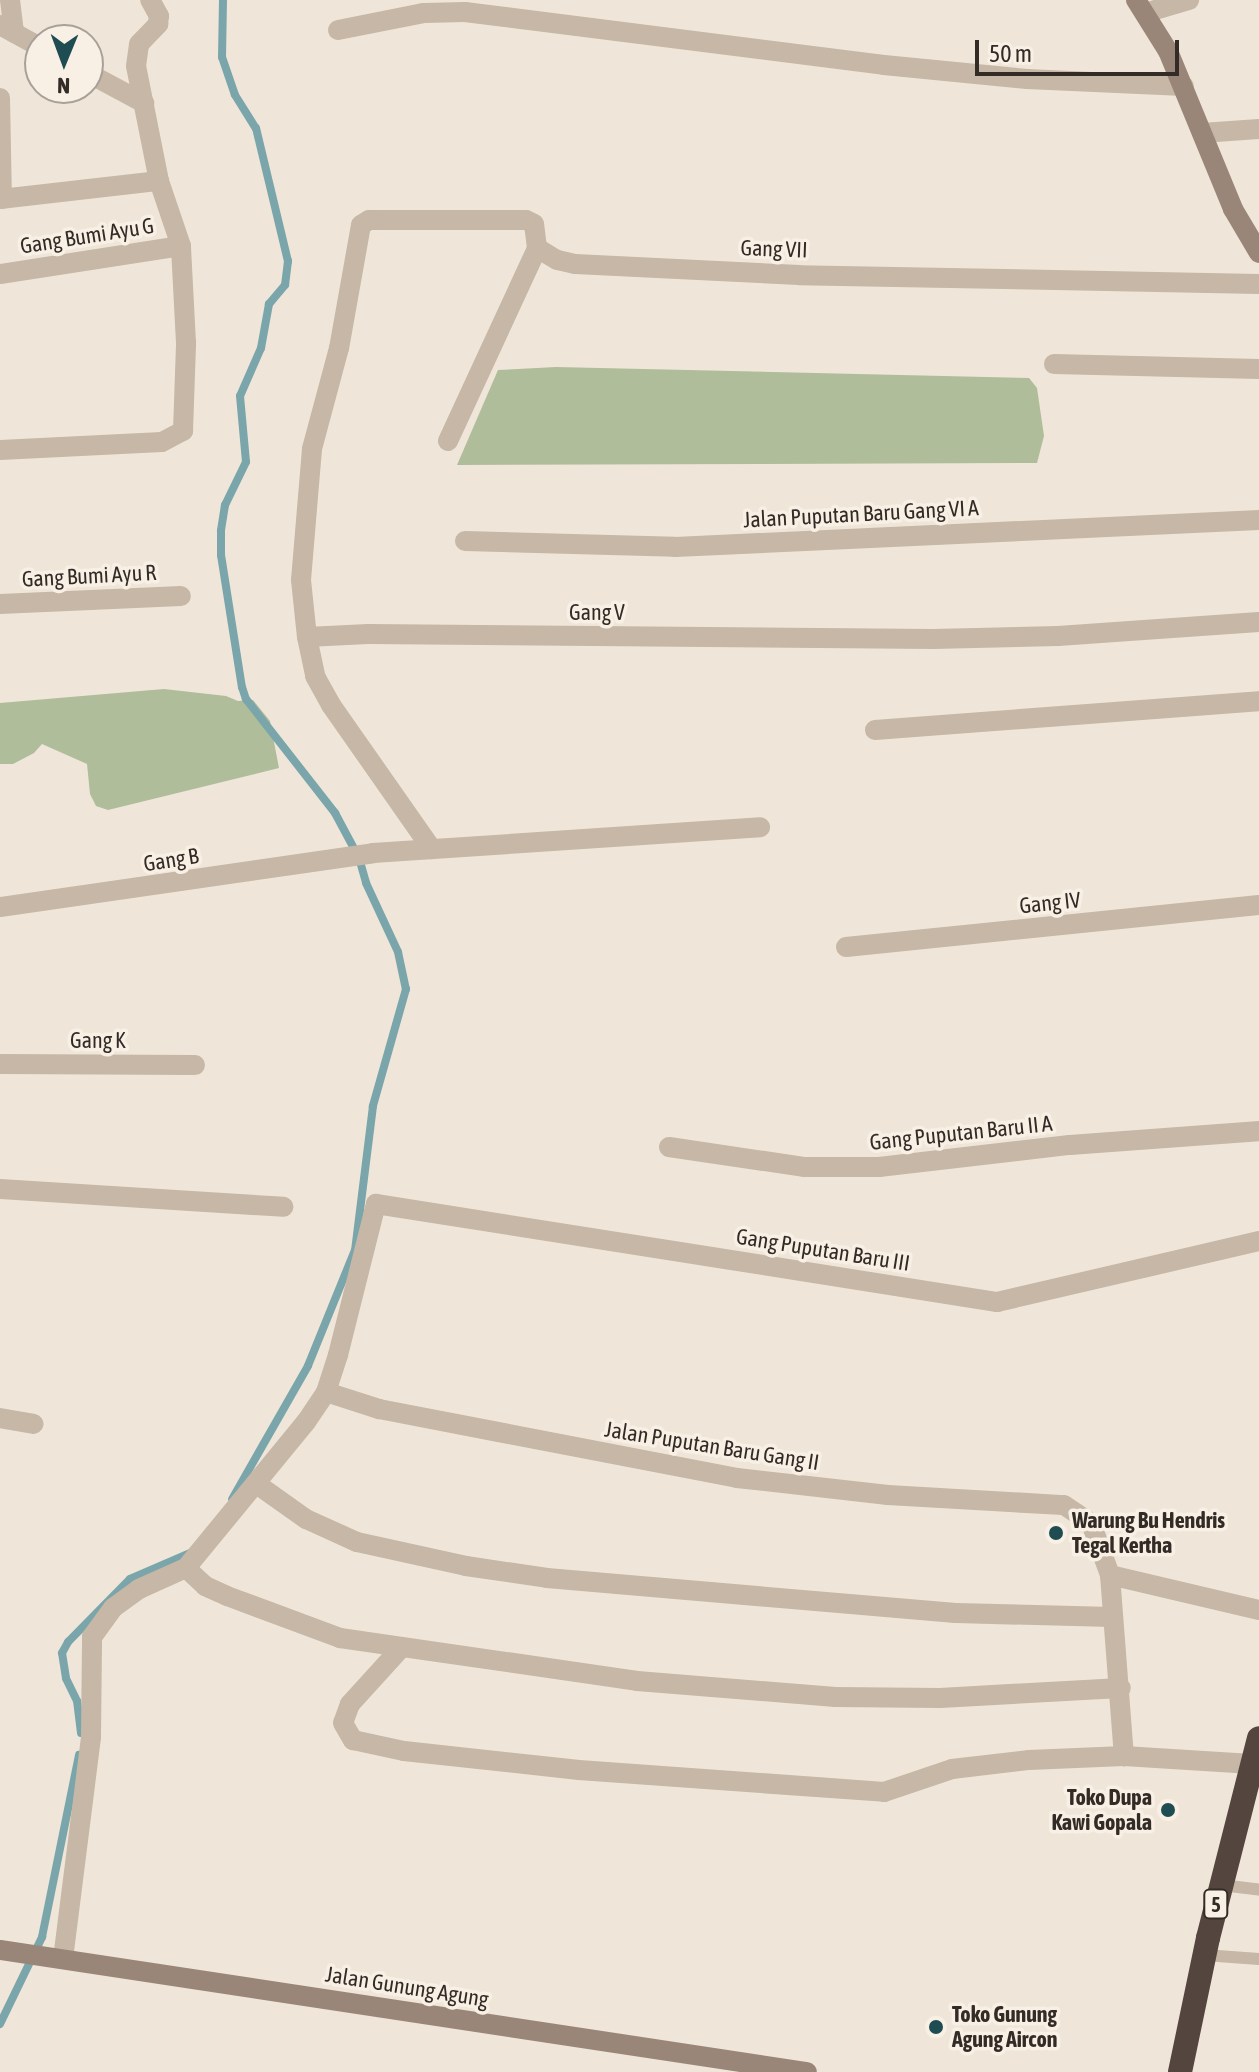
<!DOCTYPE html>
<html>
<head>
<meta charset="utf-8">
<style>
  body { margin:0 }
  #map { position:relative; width:1259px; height:2072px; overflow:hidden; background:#efe6d9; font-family:"Asap Condensed",sans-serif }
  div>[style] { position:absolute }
  .green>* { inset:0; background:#afbd9a }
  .stream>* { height:8px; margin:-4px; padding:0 4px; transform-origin:4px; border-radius:4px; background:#7aa6ab }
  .lane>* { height:12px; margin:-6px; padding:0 6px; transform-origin:6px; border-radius:6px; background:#c6b7a6 }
  .street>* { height:20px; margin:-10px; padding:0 10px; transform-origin:10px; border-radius:10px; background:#c6b7a6 }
  .secondary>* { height:20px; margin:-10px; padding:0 10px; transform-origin:10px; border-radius:10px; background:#9a8678 }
  .highway>* { height:24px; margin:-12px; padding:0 12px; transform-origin:12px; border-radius:12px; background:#54463e }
  .dots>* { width:22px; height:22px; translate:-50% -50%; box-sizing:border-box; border:4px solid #f8f0e5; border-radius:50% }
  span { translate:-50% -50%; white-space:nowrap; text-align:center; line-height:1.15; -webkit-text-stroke:7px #f8f0e5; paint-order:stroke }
  .shield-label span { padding:2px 6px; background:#f8f0e5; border:2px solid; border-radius:6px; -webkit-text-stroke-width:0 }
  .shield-label { font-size:20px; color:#332b26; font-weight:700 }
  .street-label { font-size:22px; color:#332b26 }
  .poi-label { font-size:22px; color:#332b26; font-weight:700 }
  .left { translate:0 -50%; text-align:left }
  .right { translate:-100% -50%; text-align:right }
  .north { position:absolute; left:24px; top:24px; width:80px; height:80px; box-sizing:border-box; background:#f8f0e5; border:2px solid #a9a199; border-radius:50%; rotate:181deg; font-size:22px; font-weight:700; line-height:32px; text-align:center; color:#332b26 }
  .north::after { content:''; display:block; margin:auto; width:28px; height:36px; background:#1f4b52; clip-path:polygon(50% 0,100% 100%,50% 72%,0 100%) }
  .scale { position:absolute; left:975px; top:40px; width:204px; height:36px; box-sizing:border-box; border:4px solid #332b26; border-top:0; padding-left:10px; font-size:24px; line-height:28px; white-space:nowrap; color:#332b26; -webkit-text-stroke:6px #f8f0e5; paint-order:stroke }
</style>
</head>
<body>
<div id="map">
  <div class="green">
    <div style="clip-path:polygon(556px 367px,1029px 378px,1037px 388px,1044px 436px,1037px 463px,457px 465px,498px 370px)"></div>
    <div style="clip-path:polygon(164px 689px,226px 696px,238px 701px,253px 700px,270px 721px,279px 768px,108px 810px,96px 806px,90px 794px,87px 764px,42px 744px,34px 753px,13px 764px,0 764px,0 703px)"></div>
  </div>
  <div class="stream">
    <div style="left:223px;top:0;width:57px;rotate:91deg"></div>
    <div style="left:222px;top:57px;width:40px;rotate:71.1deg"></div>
    <div style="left:235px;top:95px;width:39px;rotate:58deg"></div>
    <div style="left:256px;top:128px;width:137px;rotate:76.5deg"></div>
    <div style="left:288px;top:261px;width:24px;rotate:97deg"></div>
    <div style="left:285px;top:285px;width:25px;rotate:130deg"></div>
    <div style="left:269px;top:304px;width:45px;rotate:100.3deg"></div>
    <div style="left:261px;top:348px;width:52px;rotate:113.6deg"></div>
    <div style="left:240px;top:396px;width:66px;rotate:84.8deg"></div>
    <div style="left:246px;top:462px;width:48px;rotate:116deg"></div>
    <div style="left:225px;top:505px;width:26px;rotate:99deg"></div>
    <div style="left:221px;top:531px;width:24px;rotate:90deg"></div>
    <div style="left:221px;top:555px;width:134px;rotate:81deg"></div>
    <div style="left:242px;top:687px;width:13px;rotate:72deg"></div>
    <div style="left:246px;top:699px;width:145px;rotate:52deg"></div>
    <div style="left:335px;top:813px;width:51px;rotate:61.9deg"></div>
    <div style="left:359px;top:858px;width:26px;rotate:74deg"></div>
    <div style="left:366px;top:883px;width:76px;rotate:65.1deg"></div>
    <div style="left:398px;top:952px;width:38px;rotate:78deg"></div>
    <div style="left:406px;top:989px;width:122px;rotate:105.8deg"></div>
    <div style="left:373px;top:1106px;width:145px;rotate:97.1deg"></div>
    <div style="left:355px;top:1250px;width:125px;rotate:112.1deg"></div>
    <div style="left:308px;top:1366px;width:153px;rotate:119.7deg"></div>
    <div style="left:81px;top:1733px;width:32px;rotate:-97deg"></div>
    <div style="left:77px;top:1701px;width:25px;rotate:-116deg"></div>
    <div style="left:66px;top:1678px;width:25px;rotate:-99deg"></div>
    <div style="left:62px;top:1653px;width:13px;rotate:-61deg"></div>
    <div style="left:68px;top:1642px;width:88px;rotate:-45.5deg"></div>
    <div style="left:130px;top:1579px;width:65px;rotate:-23.4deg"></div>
    <div style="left:0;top:2024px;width:97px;rotate:-64.2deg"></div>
    <div style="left:42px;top:1937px;width:186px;rotate:-78.5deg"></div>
  </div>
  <div class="lane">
    <div style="left:1221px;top:1885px;width:38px;rotate:7deg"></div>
    <div style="left:1204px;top:1955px;width:55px;rotate:4.2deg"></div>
  </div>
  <div class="street">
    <div style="left:10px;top:0;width:33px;rotate:83deg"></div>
    <div style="left:1145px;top:13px;width:46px;rotate:-16.5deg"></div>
    <div style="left:0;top:25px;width:46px;rotate:28.8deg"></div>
    <div style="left:338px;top:30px;width:88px;rotate:-11.2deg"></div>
    <div style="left:424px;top:13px;width:41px;rotate:-1.4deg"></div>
    <div style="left:465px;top:12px;width:422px;rotate:7.2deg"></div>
    <div style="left:884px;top:65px;width:144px;rotate:5.6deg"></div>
    <div style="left:1027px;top:79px;width:157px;rotate:2.6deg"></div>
    <div style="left:88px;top:73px;width:64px;rotate:28.2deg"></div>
    <div style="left:0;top:98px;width:101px;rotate:88.9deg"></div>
    <div style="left:1202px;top:133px;width:57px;rotate:-4deg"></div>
    <div style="left:0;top:199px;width:160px;rotate:-6.5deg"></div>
    <div style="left:0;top:274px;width:183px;rotate:-8.8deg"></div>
    <div style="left:1259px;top:284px;width:460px;rotate:-178.9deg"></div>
    <div style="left:799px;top:275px;width:224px;rotate:-177.2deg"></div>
    <div style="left:575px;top:264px;width:18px;rotate:-167deg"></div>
    <div style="left:557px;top:260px;width:23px;rotate:-149deg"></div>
    <div style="left:537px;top:248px;width:24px;rotate:-97deg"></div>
    <div style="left:534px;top:224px;width:9px;rotate:-153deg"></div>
    <div style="left:526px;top:220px;width:157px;rotate:180deg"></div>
    <div style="left:369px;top:220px;width:9px;rotate:148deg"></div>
    <div style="left:361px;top:225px;width:125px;rotate:100.1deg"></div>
    <div style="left:339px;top:348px;width:105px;rotate:105deg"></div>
    <div style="left:312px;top:449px;width:131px;rotate:94.8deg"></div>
    <div style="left:301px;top:580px;width:57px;rotate:84deg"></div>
    <div style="left:307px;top:637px;width:61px;rotate:-2.8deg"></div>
    <div style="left:368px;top:634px;width:565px;rotate:0.51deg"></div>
    <div style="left:933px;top:639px;width:125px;rotate:-1.4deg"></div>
    <div style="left:1058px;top:636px;width:201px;rotate:-4deg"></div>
    <div style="left:1054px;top:364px;width:205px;rotate:1.4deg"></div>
    <div style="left:448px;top:441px;width:213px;rotate:-65.2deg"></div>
    <div style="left:0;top:450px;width:162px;rotate:-2.8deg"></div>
    <div style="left:162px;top:442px;width:24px;rotate:-28deg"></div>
    <div style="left:183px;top:431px;width:88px;rotate:-88deg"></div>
    <div style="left:186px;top:343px;width:97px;rotate:-93deg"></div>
    <div style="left:181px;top:246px;width:69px;rotate:-108.7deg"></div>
    <div style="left:159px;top:181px;width:117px;rotate:-101.3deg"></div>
    <div style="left:136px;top:66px;width:22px;rotate:-82deg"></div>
    <div style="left:139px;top:44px;width:28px;rotate:-46deg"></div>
    <div style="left:158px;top:24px;width:8px;rotate:-83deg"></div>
    <div style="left:159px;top:16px;width:18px;rotate:-119deg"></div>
    <div style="left:465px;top:541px;width:210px;rotate:1.6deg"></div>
    <div style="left:675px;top:547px;width:585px;rotate:-2.65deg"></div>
    <div style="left:0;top:604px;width:181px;rotate:-2.5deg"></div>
    <div style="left:307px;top:637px;width:40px;rotate:78deg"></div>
    <div style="left:315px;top:676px;width:33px;rotate:61deg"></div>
    <div style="left:331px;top:705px;width:176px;rotate:55deg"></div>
    <div style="left:875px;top:730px;width:385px;rotate:-4.3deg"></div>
    <div style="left:0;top:907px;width:377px;rotate:-8.2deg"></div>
    <div style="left:373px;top:853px;width:388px;rotate:-3.8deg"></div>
    <div style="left:846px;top:947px;width:415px;rotate:-5.8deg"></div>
    <div style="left:0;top:1064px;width:195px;rotate:0.3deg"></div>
    <div style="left:669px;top:1147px;width:136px;rotate:8.4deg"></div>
    <div style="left:804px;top:1167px;width:75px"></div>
    <div style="left:879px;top:1167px;width:192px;rotate:-6.6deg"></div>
    <div style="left:1070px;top:1145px;width:190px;rotate:-4.2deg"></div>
    <div style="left:0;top:1189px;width:284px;rotate:3.6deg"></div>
    <div style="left:326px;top:1392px;width:56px;rotate:17.8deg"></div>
    <div style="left:379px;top:1409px;width:365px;rotate:10.9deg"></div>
    <div style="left:737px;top:1478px;width:152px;rotate:6.4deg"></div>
    <div style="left:888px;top:1495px;width:176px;rotate:3.3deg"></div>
    <div style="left:1064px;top:1505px;width:32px;rotate:34deg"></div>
    <div style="left:1091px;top:1523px;width:55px;rotate:69.9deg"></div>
    <div style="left:1110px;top:1575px;width:182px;rotate:85.6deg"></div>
    <div style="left:1124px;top:1756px;width:128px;rotate:3.6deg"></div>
    <div style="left:0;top:1418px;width:34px;rotate:10deg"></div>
    <div style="left:258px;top:1485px;width:59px;rotate:35.3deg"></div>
    <div style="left:306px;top:1519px;width:56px;rotate:24.3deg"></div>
    <div style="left:357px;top:1542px;width:112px;rotate:12.4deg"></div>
    <div style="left:466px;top:1566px;width:82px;rotate:8.4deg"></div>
    <div style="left:547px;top:1578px;width:410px;rotate:4.9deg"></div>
    <div style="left:956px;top:1613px;width:156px;rotate:1.5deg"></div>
    <div style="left:186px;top:1568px;width:26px;rotate:43deg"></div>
    <div style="left:205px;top:1586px;width:24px;rotate:24deg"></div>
    <div style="left:227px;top:1596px;width:121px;rotate:20.4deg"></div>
    <div style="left:340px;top:1638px;width:300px;rotate:8.2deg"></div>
    <div style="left:637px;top:1681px;width:199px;rotate:4.6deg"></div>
    <div style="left:835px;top:1697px;width:105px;rotate:0.5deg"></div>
    <div style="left:940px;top:1698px;width:181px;rotate:-3.2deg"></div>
    <div style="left:1110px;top:1575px;width:153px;rotate:13.2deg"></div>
    <div style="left:401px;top:1648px;width:76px;rotate:132.3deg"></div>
    <div style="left:350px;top:1704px;width:20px;rotate:110deg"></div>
    <div style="left:343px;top:1723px;width:20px;rotate:60deg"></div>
    <div style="left:353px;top:1740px;width:52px;rotate:12.2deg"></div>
    <div style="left:404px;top:1751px;width:176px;rotate:6.2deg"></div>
    <div style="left:579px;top:1770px;width:306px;rotate:4.1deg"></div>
    <div style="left:884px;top:1792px;width:72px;rotate:-18.7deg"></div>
    <div style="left:952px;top:1769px;width:78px;rotate:-6.7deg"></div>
    <div style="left:1029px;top:1760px;width:95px;rotate:-2.4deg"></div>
    <div style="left:63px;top:1959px;width:224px;rotate:-82.8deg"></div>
    <div style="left:91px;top:1737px;width:100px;rotate:-89.4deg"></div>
    <div style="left:92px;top:1637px;width:36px;rotate:-54deg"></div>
    <div style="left:113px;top:1608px;width:32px;rotate:-36deg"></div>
    <div style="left:139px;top:1589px;width:51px;rotate:-24.1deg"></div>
    <div style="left:186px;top:1568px;width:189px;rotate:-50.6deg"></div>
    <div style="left:306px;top:1422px;width:36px;rotate:-56deg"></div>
    <div style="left:326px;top:1392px;width:39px;rotate:-72deg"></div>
    <div style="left:338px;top:1355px;width:156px;rotate:-75.9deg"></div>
    <div style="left:376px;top:1204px;width:629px;rotate:8.97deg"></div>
    <div style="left:997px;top:1302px;width:269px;rotate:-13.1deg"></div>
  </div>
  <div class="secondary">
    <div style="left:1136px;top:0;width:60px;rotate:57.9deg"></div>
    <div style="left:1168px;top:51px;width:171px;rotate:67.6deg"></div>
    <div style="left:1233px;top:209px;width:51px;rotate:59.4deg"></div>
    <div style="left:0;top:1950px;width:816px;rotate:8.6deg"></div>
  </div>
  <div class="highway">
    <div style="left:1180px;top:2072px;width:137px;rotate:-78.2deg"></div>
    <div style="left:1208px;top:1938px;width:206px;rotate:-75.7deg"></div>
  </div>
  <div class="dots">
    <div style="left:1056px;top:1533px;background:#1f4b52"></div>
    <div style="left:1168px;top:1810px;background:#1f4b52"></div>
    <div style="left:936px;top:2027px;background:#1f4b52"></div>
  </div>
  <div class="shield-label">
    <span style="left:1216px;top:1904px">5</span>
  </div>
  <div class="street-label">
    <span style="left:87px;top:236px;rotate:-9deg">Gang Bumi Ayu G</span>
    <span style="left:774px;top:249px;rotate:2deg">Gang VII</span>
    <span style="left:861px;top:514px;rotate:-3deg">Jalan Puputan Baru Gang VI A</span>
    <span style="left:89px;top:576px;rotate:-3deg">Gang Bumi Ayu R</span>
    <span style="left:597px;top:613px">Gang V</span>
    <span style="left:171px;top:860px;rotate:-9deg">Gang B</span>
    <span style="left:1050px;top:903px;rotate:-6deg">Gang IV</span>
    <span style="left:98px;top:1041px">Gang K</span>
    <span style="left:961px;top:1133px;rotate:-6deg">Gang Puputan Baru II A</span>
    <span style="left:823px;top:1250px;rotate:9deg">Gang Puputan Baru III</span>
    <span style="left:712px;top:1446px;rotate:9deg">Jalan Puputan Baru Gang II</span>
    <span style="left:407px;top:1987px;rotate:9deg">Jalan Gunung Agung</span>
  </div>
  <div class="poi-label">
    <span class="left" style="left:1072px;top:1533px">Warung Bu Hendris<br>Tegal Kertha</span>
    <span class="right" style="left:1152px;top:1810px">Toko Dupa<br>Kawi Gopala</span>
    <span class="left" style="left:952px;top:2027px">Toko Gunung<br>Agung Aircon</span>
  </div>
  <div class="north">N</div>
  <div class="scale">50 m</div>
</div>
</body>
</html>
